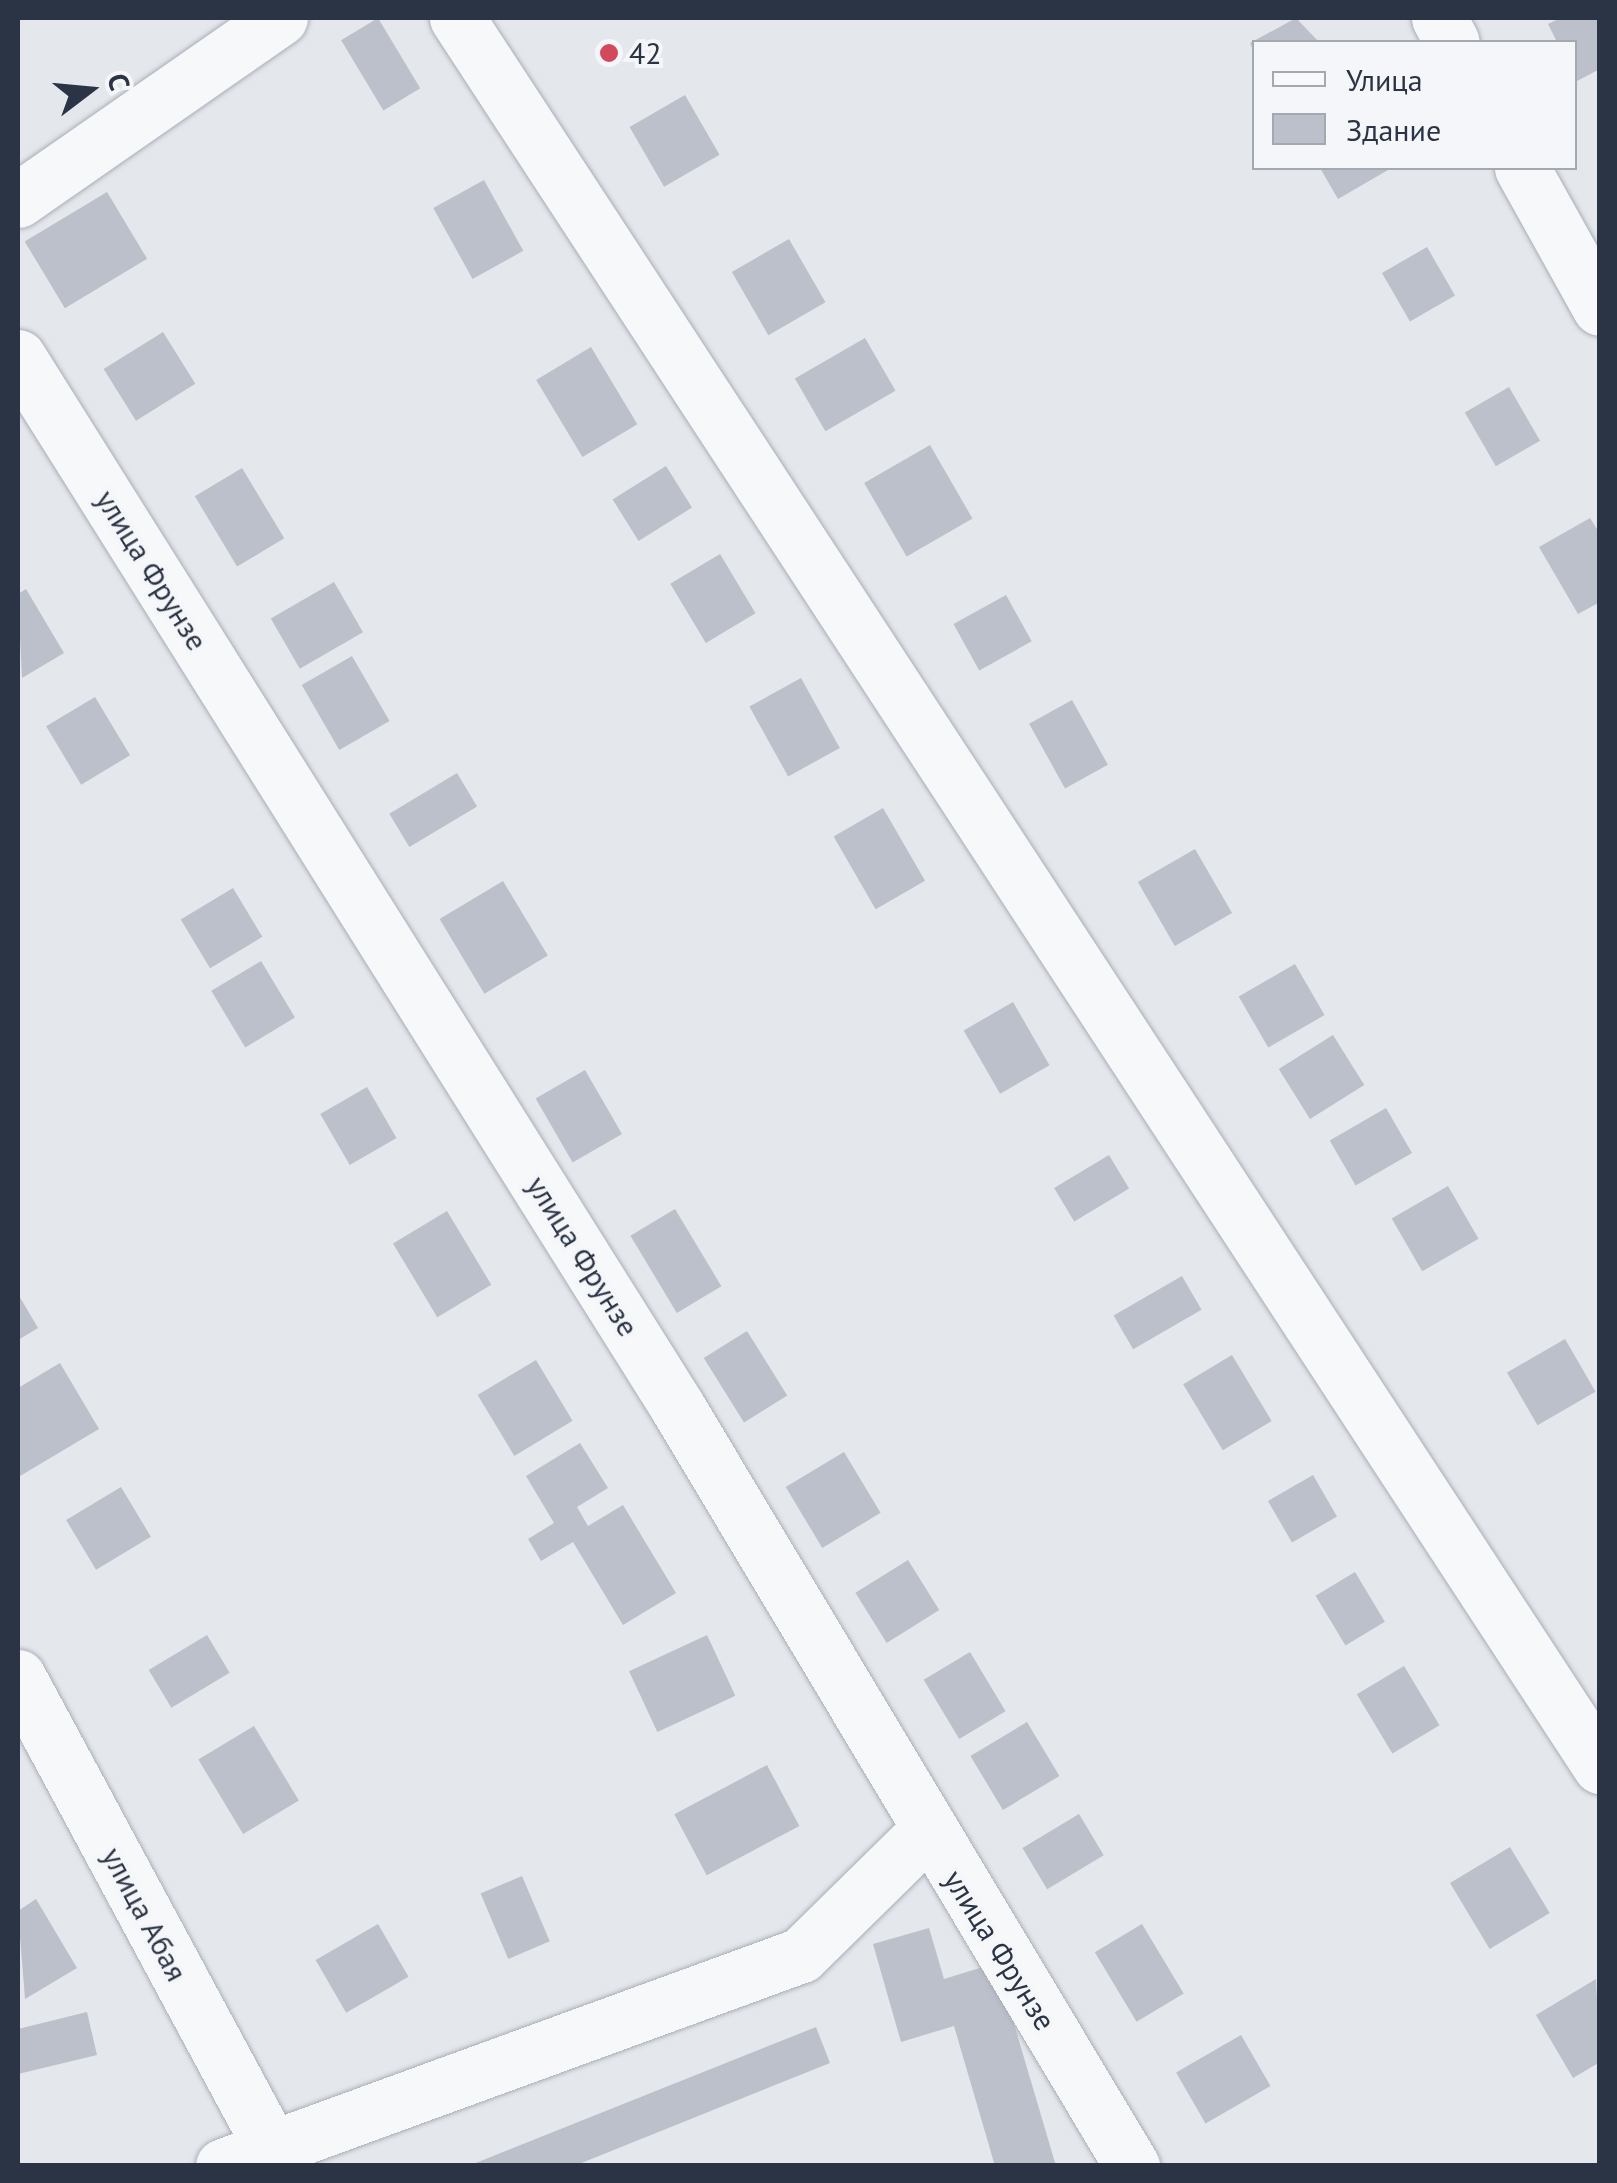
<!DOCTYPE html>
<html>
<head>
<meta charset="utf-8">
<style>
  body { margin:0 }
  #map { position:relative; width:1617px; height:2183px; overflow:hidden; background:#e4e7ec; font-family:"PT Sans",sans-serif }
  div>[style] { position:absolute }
  .building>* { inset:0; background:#bbc0ca; transform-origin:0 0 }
  .roads { filter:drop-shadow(0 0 2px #a9aeb7) drop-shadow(0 0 2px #a9aeb7) }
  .minor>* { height:55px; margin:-27.5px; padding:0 27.5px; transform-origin:27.5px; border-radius:27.5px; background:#f7f8fa }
  .dots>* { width:28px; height:28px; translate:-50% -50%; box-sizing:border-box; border:5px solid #f4f6f9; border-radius:50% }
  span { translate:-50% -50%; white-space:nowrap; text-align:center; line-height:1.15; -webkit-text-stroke:8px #f4f6f9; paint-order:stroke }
  .poi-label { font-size:30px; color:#2b3445 }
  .left { translate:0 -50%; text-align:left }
  .street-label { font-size:30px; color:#2b3445 }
  .frame { position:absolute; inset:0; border:20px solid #2b3445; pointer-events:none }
  .legend { position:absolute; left:1252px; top:40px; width:325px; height:130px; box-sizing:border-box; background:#f4f6f9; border:2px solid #a4a8b1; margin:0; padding:12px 18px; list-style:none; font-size:30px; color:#2b3445 }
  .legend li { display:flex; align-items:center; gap:20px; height:50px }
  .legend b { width:50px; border:2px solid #a4a8b1 }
  .north { position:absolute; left:40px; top:40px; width:100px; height:100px; -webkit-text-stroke:8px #f4f6f9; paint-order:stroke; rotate:74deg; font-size:28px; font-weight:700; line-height:40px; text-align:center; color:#2b3445 }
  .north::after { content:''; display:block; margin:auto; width:35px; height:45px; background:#2b3445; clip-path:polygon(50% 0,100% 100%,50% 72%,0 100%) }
</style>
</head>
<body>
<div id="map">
  <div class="building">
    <div style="left:378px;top:18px;width:82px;height:43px;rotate:59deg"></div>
    <div style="clip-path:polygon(1296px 18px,1319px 42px,1254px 42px,1254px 52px,1250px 43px)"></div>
    <div style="clip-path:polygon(1560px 18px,1600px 18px,1600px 69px,1577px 81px,1574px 42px,1557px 42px,1548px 24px)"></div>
    <div style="left:685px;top:95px;width:69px;height:64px;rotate:60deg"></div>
    <div style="clip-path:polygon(1320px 168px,1387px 168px,1388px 170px,1338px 199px)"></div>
    <div style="left:484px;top:180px;width:81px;height:58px;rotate:61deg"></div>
    <div style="left:107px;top:192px;width:78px;height:96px;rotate:59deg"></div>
    <div style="left:789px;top:239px;width:73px;height:66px;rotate:60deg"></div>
    <div style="left:1427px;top:247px;width:56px;height:52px;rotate:60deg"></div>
    <div style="left:163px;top:332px;width:61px;height:70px;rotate:58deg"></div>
    <div style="left:865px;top:338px;width:61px;height:81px;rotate:60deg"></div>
    <div style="left:591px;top:347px;width:90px;height:64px;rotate:59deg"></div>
    <div style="left:1509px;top:387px;width:62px;height:51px;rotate:60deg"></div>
    <div style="left:930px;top:445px;width:85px;height:76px;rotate:60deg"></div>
    <div style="left:666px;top:466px;width:49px;height:63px;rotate:58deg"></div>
    <div style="left:242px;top:468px;width:82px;height:55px;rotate:59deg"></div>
    <div style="clip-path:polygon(1590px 518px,1600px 534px,1600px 602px,1578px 614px,1539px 547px)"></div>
    <div style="left:720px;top:554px;width:69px;height:58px;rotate:59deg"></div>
    <div style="left:334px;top:582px;width:58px;height:73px;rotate:60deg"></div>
    <div style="clip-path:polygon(26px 589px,64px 653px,22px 678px,18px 594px)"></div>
    <div style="left:1006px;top:595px;width:53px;height:60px;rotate:61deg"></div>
    <div style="left:352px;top:656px;width:75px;height:58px;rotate:60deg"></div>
    <div style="left:801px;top:678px;width:80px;height:59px;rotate:61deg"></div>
    <div style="left:95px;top:697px;width:68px;height:57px;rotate:59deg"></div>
    <div style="left:1072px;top:700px;width:74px;height:49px;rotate:61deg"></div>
    <div style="left:457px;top:773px;width:39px;height:79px;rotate:59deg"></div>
    <div style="left:883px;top:808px;width:84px;height:57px;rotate:60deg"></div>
    <div style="left:1195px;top:849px;width:74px;height:66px;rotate:60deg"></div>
    <div style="left:503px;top:881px;width:87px;height:74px;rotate:59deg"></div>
    <div style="left:233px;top:888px;width:57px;height:61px;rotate:59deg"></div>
    <div style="left:261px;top:961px;width:66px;height:58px;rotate:59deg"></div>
    <div style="left:1295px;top:964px;width:59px;height:65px;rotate:60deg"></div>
    <div style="left:1013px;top:1002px;width:73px;height:57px;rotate:60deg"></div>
    <div style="left:1333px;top:1035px;width:59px;height:64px;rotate:58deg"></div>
    <div style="left:585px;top:1070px;width:74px;height:57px;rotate:60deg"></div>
    <div style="left:367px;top:1087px;width:59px;height:54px;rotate:60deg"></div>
    <div style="left:1386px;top:1108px;width:52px;height:65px;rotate:60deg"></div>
    <div style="left:1109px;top:1155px;width:39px;height:64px;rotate:59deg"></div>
    <div style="left:1448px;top:1186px;width:61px;height:65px;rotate:60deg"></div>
    <div style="left:675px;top:1209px;width:90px;height:52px;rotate:59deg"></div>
    <div style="left:447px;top:1211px;width:86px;height:63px;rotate:59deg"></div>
    <div style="left:1182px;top:1276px;width:39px;height:79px;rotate:60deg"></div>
    <div style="clip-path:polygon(18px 1294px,38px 1328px,18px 1340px)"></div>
    <div style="left:747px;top:1331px;width:76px;height:51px;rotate:58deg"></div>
    <div style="left:1565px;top:1339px;width:61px;height:67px;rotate:60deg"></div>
    <div style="left:1232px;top:1355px;width:77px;height:57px;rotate:59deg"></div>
    <div style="left:536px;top:1360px;width:71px;height:68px;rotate:59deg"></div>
    <div style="clip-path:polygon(60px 1363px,99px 1429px,20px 1476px,18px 1388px)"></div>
    <div style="clip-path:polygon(580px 1443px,608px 1488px,577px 1507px,588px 1526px,623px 1505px,676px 1593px,623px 1625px,573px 1542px,541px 1561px,528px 1539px,554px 1523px,526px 1476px)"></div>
    <div style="left:844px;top:1452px;width:71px;height:68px;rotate:59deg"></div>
    <div style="left:1313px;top:1475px;width:48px;height:52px;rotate:60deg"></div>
    <div style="left:121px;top:1487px;width:58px;height:64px;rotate:59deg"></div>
    <div style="left:908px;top:1560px;width:59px;height:62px;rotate:58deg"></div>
    <div style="left:1355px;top:1572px;width:58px;height:46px;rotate:59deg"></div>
    <div style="left:207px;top:1635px;width:44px;height:68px;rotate:59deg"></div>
    <div style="left:707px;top:1635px;width:67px;height:86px;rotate:65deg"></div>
    <div style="left:970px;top:1652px;width:69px;height:54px;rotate:59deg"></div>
    <div style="left:1404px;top:1666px;width:69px;height:55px;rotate:59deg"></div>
    <div style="left:1027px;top:1722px;width:63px;height:66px;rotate:59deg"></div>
    <div style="left:254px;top:1726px;width:87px;height:65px;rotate:59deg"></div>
    <div style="left:767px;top:1765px;width:69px;height:105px;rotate:62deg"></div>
    <div style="left:1079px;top:1814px;width:48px;height:66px;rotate:59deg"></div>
    <div style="left:1510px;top:1847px;width:77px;height:70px;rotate:59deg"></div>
    <div style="left:522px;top:1876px;width:71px;height:45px;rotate:67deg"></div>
    <div style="clip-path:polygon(36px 1899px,77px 1968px,25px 1999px,18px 1911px)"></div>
    <div style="left:378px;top:1924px;width:61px;height:72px;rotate:60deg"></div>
    <div style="left:1142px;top:1924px;width:81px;height:55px;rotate:59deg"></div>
    <div style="clip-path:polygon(929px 1928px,944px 1979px,996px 1963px,1056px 2166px,995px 2166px,954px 2026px,901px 2042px,873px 1944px)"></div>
    <div style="clip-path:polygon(1596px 1979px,1600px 2062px,1573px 2078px,1536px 2015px)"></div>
    <div style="clip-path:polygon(87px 2012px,97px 2055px,18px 2074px,18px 2029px)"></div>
    <div style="clip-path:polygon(816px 2027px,830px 2063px,574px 2166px,468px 2166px)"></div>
    <div style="left:1241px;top:2035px;width:59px;height:75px;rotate:60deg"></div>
  </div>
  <div class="roads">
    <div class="minor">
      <div style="left:457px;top:18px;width:2089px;rotate:56.82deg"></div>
      <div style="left:1439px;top:18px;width:27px;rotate:62deg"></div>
      <div style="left:1522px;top:168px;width:160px;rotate:60.9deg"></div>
      <div style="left:18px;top:200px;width:319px;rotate:-34.8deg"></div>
      <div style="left:18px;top:357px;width:1241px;rotate:57.87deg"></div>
      <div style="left:678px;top:1408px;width:884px;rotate:59.08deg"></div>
      <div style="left:18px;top:1677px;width:538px;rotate:61.72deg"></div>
      <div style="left:223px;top:2166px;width:615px;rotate:-20.05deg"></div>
      <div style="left:801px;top:1955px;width:177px;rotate:-44.5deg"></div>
    </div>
  </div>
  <div class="dots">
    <div style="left:609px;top:53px;background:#d1495b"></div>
  </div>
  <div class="poi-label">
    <span class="left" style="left:629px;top:53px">42</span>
  </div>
  <div class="street-label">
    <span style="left:152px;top:570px;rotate:58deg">улица Фрунзе</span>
    <span style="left:583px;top:1256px;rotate:58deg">улица Фрунзе</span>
    <span style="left:145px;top:1914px;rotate:62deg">улица Абая</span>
    <span style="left:1000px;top:1950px;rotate:58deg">улица Фрунзе</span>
  </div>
  <div class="frame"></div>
  <ul class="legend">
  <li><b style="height:12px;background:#f7f8fa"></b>Улица</li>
  <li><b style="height:28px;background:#bbc0ca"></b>Здание</li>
  </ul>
  <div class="north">С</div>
</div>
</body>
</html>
